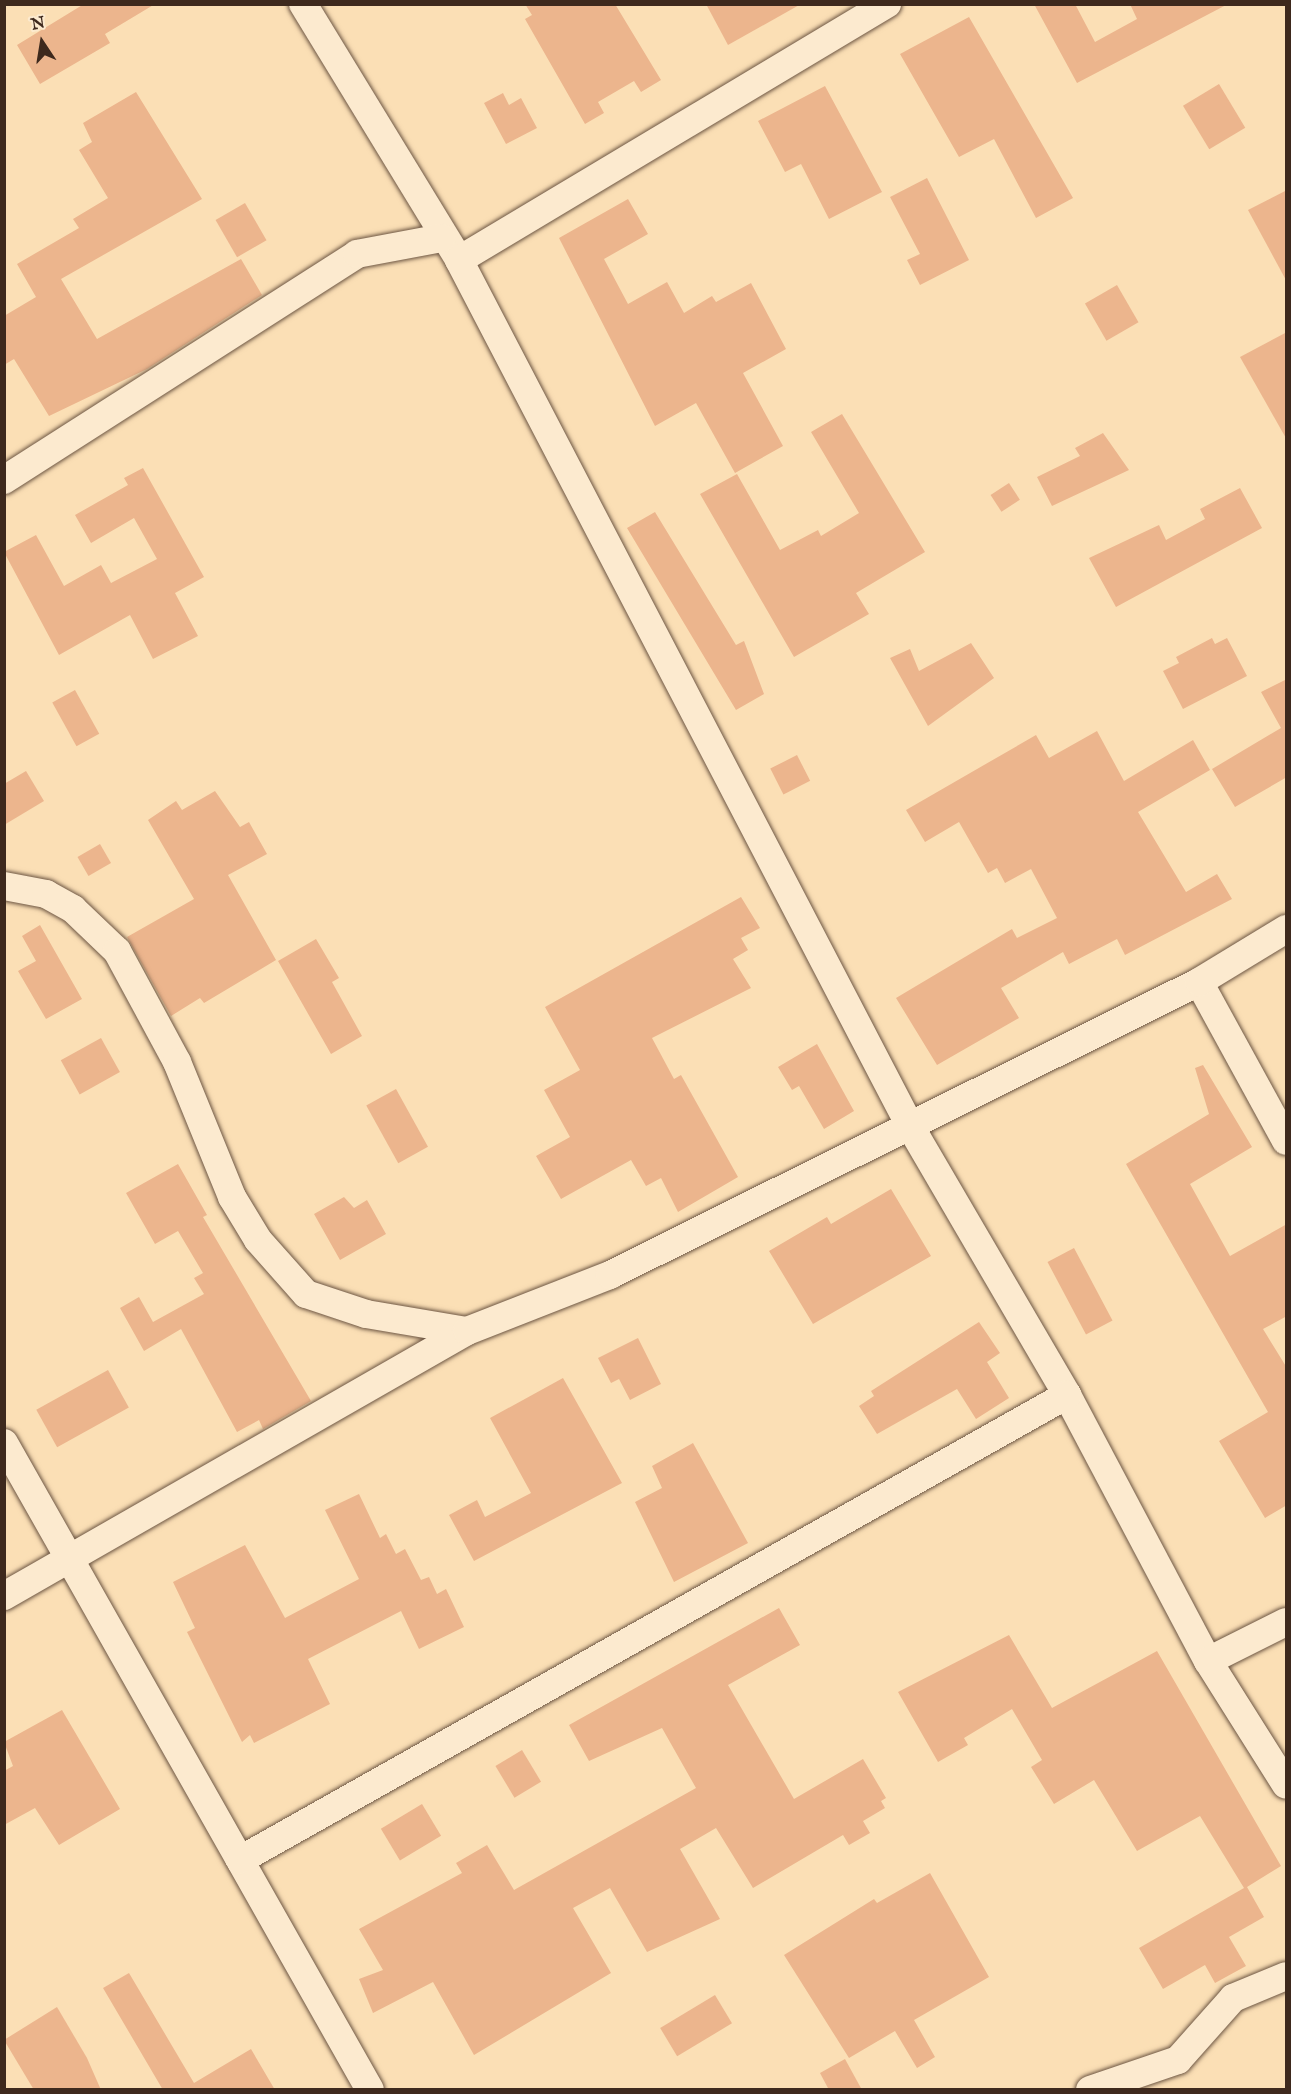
<!DOCTYPE html>
<html>
<head>
<meta charset="utf-8">
<style>
  body { margin:0 }
  #map { position:relative; width:1291px; height:2094px; overflow:hidden; background:#fbdfb5; font-family:"IM FELL English",serif }
  div>[style] { position:absolute }
  .building>* { inset:0; background:#ecb58d; transform-origin:0 0 }
  .roads { filter:drop-shadow(0 0 2px #6d5643) drop-shadow(0 0 2px #6d5643) }
  .minor>* { height:28px; margin:-14px; padding:0 14px; transform-origin:14px; border-radius:14px; background:#fceacf }
  span { translate:-50% -50%; white-space:nowrap; text-align:center; line-height:1.15; -webkit-text-stroke:5px #fceacf; paint-order:stroke }
  .frame { position:absolute; inset:0; border:6px solid #3e291d; pointer-events:none }
  .north { position:absolute; left:12px; top:12px; width:60px; height:60px; -webkit-text-stroke:4px #fceacf; paint-order:stroke; rotate:348deg; font-size:16px; font-weight:700; line-height:24px; text-align:center; color:#3e291d }
  .north::after { content:''; display:block; margin:auto; width:21px; height:27px; background:#3e291d; clip-path:polygon(50% 0,100% 100%,50% 72%,0 100%) }
</style>
</head>
<body>
<div id="map">
  <div class="building">
    <div style="clip-path:polygon(84px 4px,155px 4px,105px 34px,110px 43px,40px 84px,17px 45px)"></div>
    <div style="clip-path:polygon(525px 4px,615px 4px,661px 80px,641px 92px,634px 81px,598px 102px,604px 113px,585px 124px,525px 19px,532px 15px)"></div>
    <div style="clip-path:polygon(706px 4px,801px 4px,728px 45px)"></div>
    <div style="clip-path:polygon(1034px 4px,1075px 4px,1095px 42px,1137px 19px,1130px 4px,1228px 4px,1077px 83px)"></div>
    <div style="clip-path:polygon(969px 17px,1073px 198px,1036px 218px,994px 139px,959px 157px,900px 54px)"></div>
    <div style="left:1219px;top:84px;width:51px;height:42px;rotate:59deg"></div>
    <div style="clip-path:polygon(825px 86px,882px 192px,829px 219px,801px 164px,785px 172px,758px 121px)"></div>
    <div style="clip-path:polygon(136px 92px,202px 199px,61px 279px,97px 339px,241px 259px,262px 295px,147px 369px,49px 416px,14px 359px,4px 365px,4px 316px,36px 297px,17px 264px,79px 228px,73px 219px,108px 198px,79px 150px,92px 142px,83px 123px)"></div>
    <div style="clip-path:polygon(503px 93px,509px 105px,521px 98px,537px 128px,506px 144px,484px 103px)"></div>
    <div style="clip-path:polygon(927px 178px,969px 260px,920px 285px,907px 260px,920px 254px,890px 197px)"></div>
    <div style="clip-path:polygon(1287px 190px,1287px 282px,1248px 210px)"></div>
    <div style="clip-path:polygon(628px 199px,648px 234px,604px 259px,628px 304px,667px 282px,684px 313px,712px 296px,716px 302px,751px 283px,786px 349px,743px 373px,783px 446px,735px 473px,696px 403px,655px 426px,559px 238px)"></div>
    <div style="left:245px;top:203px;width:43px;height:34px;rotate:60deg"></div>
    <div style="left:1117px;top:285px;width:43px;height:37px;rotate:60deg"></div>
    <div style="clip-path:polygon(1287px 332px,1287px 440px,1240px 357px)"></div>
    <div style="clip-path:polygon(842px 414px,925px 552px,856px 593px,869px 614px,794px 657px,700px 494px,737px 474px,780px 550px,818px 530px,821px 536px,859px 513px,811px 432px)"></div>
    <div style="clip-path:polygon(1103px 433px,1129px 470px,1052px 506px,1037px 477px,1080px 456px,1075px 448px)"></div>
    <div style="clip-path:polygon(143px 468px,204px 577px,175px 593px,198px 636px,153px 659px,130px 615px,59px 655px,4px 552px,36px 535px,64px 586px,101px 565px,111px 583px,157px 559px,134px 518px,91px 543px,75px 515px,128px 485px,124px 478px)"></div>
    <div style="left:1009px;top:483px;width:20px;height:22px;rotate:57deg"></div>
    <div style="clip-path:polygon(1240px 488px,1262px 528px,1116px 607px,1089px 558px,1159px 525px,1166px 540px,1205px 519px,1200px 509px)"></div>
    <div style="clip-path:polygon(655px 512px,736px 645px,744px 641px,764px 694px,736px 710px,627px 528px)"></div>
    <div style="clip-path:polygon(1212px 638px,1215px 644px,1227px 638px,1247px 676px,1183px 709px,1163px 671px,1179px 663px,1176px 657px)"></div>
    <div style="clip-path:polygon(971px 643px,994px 678px,928px 726px,890px 658px,910px 649px,919px 671px)"></div>
    <div style="clip-path:polygon(1287px 679px,1287px 777px,1235px 807px,1212px 769px,1281px 728px,1261px 692px)"></div>
    <div style="left:75px;top:690px;width:50px;height:26px;rotate:61deg"></div>
    <div style="clip-path:polygon(1097px 731px,1124px 781px,1193px 740px,1210px 770px,1138px 812px,1186px 892px,1217px 874px,1232px 899px,1125px 955px,1117px 939px,1069px 964px,1063px 952px,1001px 988px,1019px 1018px,937px 1065px,896px 998px,1012px 929px,1017px 938px,1057px 918px,1031px 869px,1005px 883px,997px 868px,988px 873px,959px 822px,925px 842px,906px 810px,1036px 735px,1049px 758px)"></div>
    <div style="left:797px;top:755px;width:29px;height:30px;rotate:63deg"></div>
    <div style="clip-path:polygon(26px 771px,44px 801px,4px 825px,4px 784px)"></div>
    <div style="clip-path:polygon(215px 791px,240px 827px,249px 822px,267px 854px,228px 875px,276px 960px,204px 1003px,200px 998px,171px 1016px,127px 937px,194px 899px,148px 820px,176px 801px,182px 810px)"></div>
    <div style="left:100px;top:844px;width:22px;height:26px;rotate:60deg"></div>
    <div style="clip-path:polygon(741px 897px,760px 928px,741px 938px,748px 950px,733px 959px,751px 988px,652px 1038px,674px 1079px,681px 1075px,738px 1177px,678px 1212px,661px 1178px,646px 1186px,631px 1160px,561px 1199px,536px 1156px,570px 1137px,544px 1090px,580px 1070px,545px 1007px)"></div>
    <div style="clip-path:polygon(40px 925px,82px 999px,46px 1019px,18px 971px,36px 961px,22px 936px)"></div>
    <div style="clip-path:polygon(316px 939px,339px 978px,332px 982px,362px 1036px,331px 1054px,278px 961px)"></div>
    <div style="left:101px;top:1038px;width:39px;height:46px;rotate:61deg"></div>
    <div style="clip-path:polygon(817px 1044px,854px 1111px,824px 1129px,799px 1086px,792px 1090px,778px 1067px)"></div>
    <div style="clip-path:polygon(1203px 1065px,1252px 1147px,1190px 1184px,1230px 1256px,1287px 1224px,1287px 1316px,1263px 1329px,1287px 1368px,1287px 1505px,1265px 1518px,1219px 1441px,1268px 1412px,1126px 1164px,1209px 1114px,1195px 1068px)"></div>
    <div style="left:396px;top:1089px;width:66px;height:34px;rotate:61deg"></div>
    <div style="clip-path:polygon(178px 1164px,207px 1215px,203px 1217px,311px 1401px,263px 1429px,259px 1420px,237px 1432px,181px 1329px,144px 1351px,120px 1308px,139px 1297px,153px 1322px,204px 1294px,194px 1278px,203px 1273px,178px 1231px,155px 1244px,126px 1193px)"></div>
    <div style="clip-path:polygon(891px 1189px,931px 1256px,813px 1324px,769px 1251px,827px 1217px,831px 1224px)"></div>
    <div style="clip-path:polygon(344px 1197px,354px 1208px,367px 1200px,386px 1234px,340px 1260px,314px 1214px)"></div>
    <div style="left:1074px;top:1248px;width:82px;height:30px;rotate:62deg"></div>
    <div style="clip-path:polygon(979px 1322px,1000px 1353px,987px 1362px,1009px 1398px,976px 1419px,957px 1389px,877px 1434px,859px 1406px,874px 1396px,871px 1391px)"></div>
    <div style="clip-path:polygon(638px 1338px,661px 1384px,630px 1400px,619px 1379px,611px 1383px,598px 1358px)"></div>
    <div style="left:108px;top:1370px;width:43px;height:82px;rotate:61deg"></div>
    <div style="clip-path:polygon(563px 1378px,622px 1483px,474px 1561px,449px 1515px,477px 1500px,485px 1517px,531px 1493px,490px 1418px)"></div>
    <div style="clip-path:polygon(693px 1443px,748px 1543px,674px 1582px,635px 1502px,662px 1488px,652px 1466px)"></div>
    <div style="clip-path:polygon(359px 1494px,380px 1538px,386px 1534px,396px 1554px,405px 1549px,421px 1580px,429px 1577px,437px 1594px,446px 1589px,464px 1627px,419px 1649px,401px 1611px,308px 1659px,330px 1704px,254px 1743px,250px 1735px,242px 1742px,187px 1632px,195px 1628px,173px 1582px,245px 1545px,285px 1618px,359px 1579px,325px 1510px)"></div>
    <div style="clip-path:polygon(779px 1608px,800px 1645px,728px 1685px,794px 1799px,863px 1759px,886px 1798px,881px 1801px,885px 1808px,863px 1821px,870px 1833px,849px 1845px,843px 1835px,753px 1888px,716px 1828px,680px 1849px,720px 1919px,647px 1952px,610px 1888px,573px 1908px,611px 1973px,474px 2055px,433px 1982px,373px 2013px,359px 1979px,383px 1970px,359px 1929px,462px 1873px,456px 1863px,487px 1845px,514px 1890px,696px 1788px,662px 1728px,589px 1761px,569px 1725px)"></div>
    <div style="clip-path:polygon(1009px 1635px,1052px 1708px,1157px 1651px,1281px 1866px,1247px 1887px,1264px 1917px,1229px 1937px,1246px 1966px,1215px 1983px,1205px 1965px,1163px 1989px,1139px 1948px,1244px 1888px,1200px 1816px,1137px 1851px,1094px 1780px,1054px 1804px,1031px 1767px,1042px 1760px,1012px 1709px,964px 1738px,968px 1745px,938px 1762px,898px 1692px)"></div>
    <div style="clip-path:polygon(62px 1710px,120px 1809px,59px 1845px,35px 1808px,4px 1825px,4px 1771px,13px 1766px,4px 1742px)"></div>
    <div style="left:522px;top:1750px;width:37px;height:31px;rotate:59deg"></div>
    <div style="left:422px;top:1804px;width:37px;height:48px;rotate:59deg"></div>
    <div style="clip-path:polygon(930px 1873px,989px 1977px,914px 2020px,935px 2057px,917px 2068px,895px 2031px,849px 2058px,784px 1955px,874px 1899px,877px 1903px)"></div>
    <div style="clip-path:polygon(129px 1973px,194px 2083px,251px 2049px,275px 2090px,163px 2090px,103px 1988px)"></div>
    <div style="left:715px;top:1995px;width:33px;height:64px;rotate:59deg"></div>
    <div style="clip-path:polygon(57px 2007px,87px 2058px,101px 2090px,34px 2090px,4px 2040px)"></div>
    <div style="clip-path:polygon(845px 2059px,862px 2090px,829px 2090px,820px 2073px)"></div>
  </div>
  <div class="roads">
    <div class="minor">
      <div style="left:303px;top:4px;width:300px;rotate:58.6deg"></div>
      <div style="left:459px;top:260px;width:976px;rotate:62.49deg"></div>
      <div style="left:910px;top:1126px;width:311px;rotate:59.7deg"></div>
      <div style="left:1067px;top:1395px;width:301px;rotate:62.1deg"></div>
      <div style="left:1208px;top:1661px;width:146px;rotate:57.8deg"></div>
      <div style="left:459px;top:260px;width:499px;rotate:-30.9deg"></div>
      <div style="left:4px;top:480px;width:419px;rotate:-32.6deg"></div>
      <div style="left:357px;top:254px;width:86px;rotate:-10.7deg"></div>
      <div style="left:4px;top:886px;width:43px;rotate:10.8deg"></div>
      <div style="left:46px;top:894px;width:31px;rotate:29deg"></div>
      <div style="left:73px;top:909px;width:61px;rotate:43.7deg"></div>
      <div style="left:117px;top:951px;width:126px;rotate:61.6deg"></div>
      <div style="left:177px;top:1062px;width:146px;rotate:67.8deg"></div>
      <div style="left:232px;top:1197px;width:50px;rotate:58.8deg"></div>
      <div style="left:258px;top:1240px;width:72px;rotate:48.4deg"></div>
      <div style="left:306px;top:1294px;width:63px;rotate:18.4deg"></div>
      <div style="left:366px;top:1314px;width:102px;rotate:9.6deg"></div>
      <div style="left:1199px;top:982px;width:181px;rotate:61.3deg"></div>
      <div style="left:4px;top:1443px;width:743px;rotate:60.5deg"></div>
      <div style="left:4px;top:1596px;width:533px;rotate:-29.78deg"></div>
      <div style="left:467px;top:1331px;width:154px;rotate:-21.4deg"></div>
      <div style="left:610px;top:1275px;width:658px;rotate:-26.45deg"></div>
      <div style="left:1199px;top:982px;width:102px;rotate:-31.3deg"></div>
      <div style="left:1208px;top:1661px;width:87px;rotate:-26.6deg"></div>
      <div style="left:240px;top:1860px;width:949px;rotate:-29.35deg"></div>
      <div style="left:1090px;top:2090px;width:93px;rotate:-18.8deg"></div>
      <div style="left:1178px;top:2060px;width:83px;rotate:-48.4deg"></div>
      <div style="left:1233px;top:1998px;width:57px;rotate:-22.5deg"></div>
    </div>
  </div>
  <div class="frame"></div>
  <div class="north">N</div>
</div>
</body>
</html>
